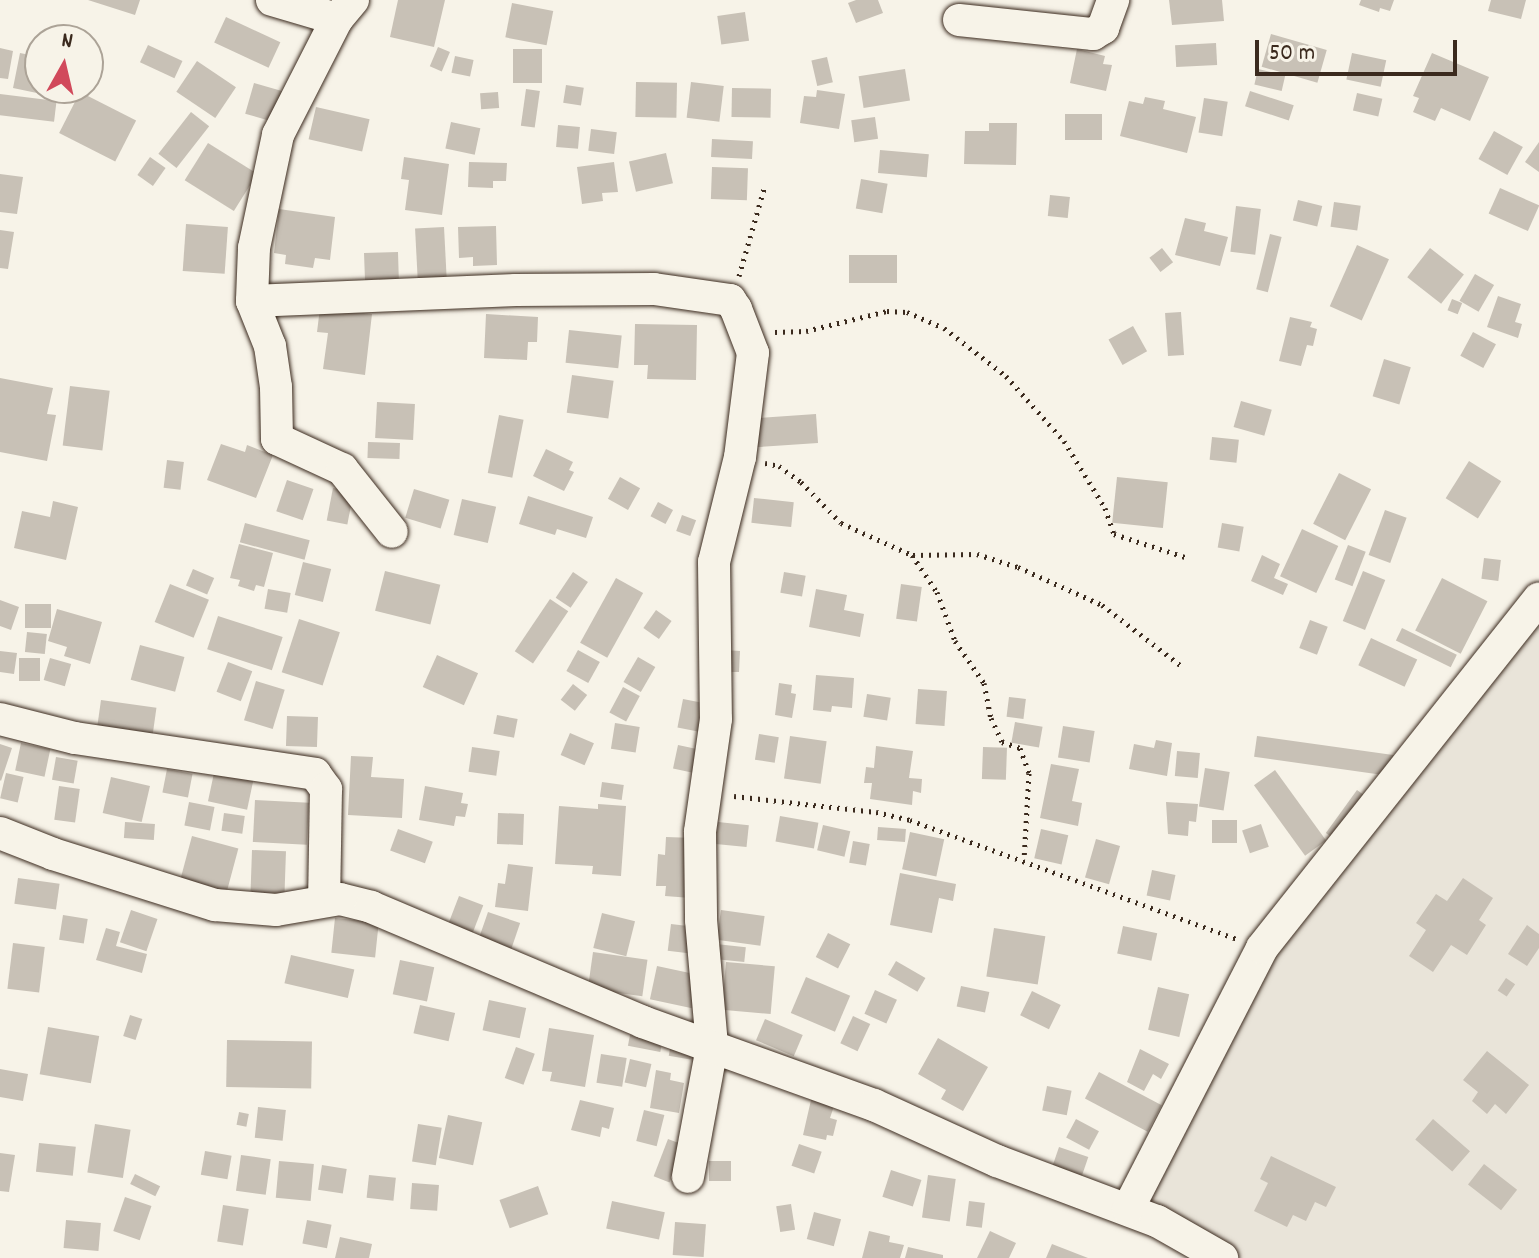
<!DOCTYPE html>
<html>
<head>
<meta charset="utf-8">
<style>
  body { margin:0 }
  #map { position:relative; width:1539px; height:1258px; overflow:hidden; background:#f7f3e8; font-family:Dekko,sans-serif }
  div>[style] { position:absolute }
  .built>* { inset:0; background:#e9e4d9 }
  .building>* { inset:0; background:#c8c1b6; transform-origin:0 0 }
  .path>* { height:5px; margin-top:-2.5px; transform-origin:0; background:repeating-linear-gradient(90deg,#3b2a1e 0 2px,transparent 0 8px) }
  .roads { filter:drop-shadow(0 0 2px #3b2a1e) drop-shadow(0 0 2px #3b2a1e) }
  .minor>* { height:32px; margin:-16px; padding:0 16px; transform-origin:16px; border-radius:16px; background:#f7f3e8 }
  span { translate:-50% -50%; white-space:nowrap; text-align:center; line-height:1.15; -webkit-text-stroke:8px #f7f3e8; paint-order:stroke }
  .north { position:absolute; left:24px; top:24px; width:80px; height:80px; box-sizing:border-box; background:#f7f3e8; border:2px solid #aca397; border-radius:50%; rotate:8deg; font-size:22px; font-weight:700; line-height:32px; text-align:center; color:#3b2a1e }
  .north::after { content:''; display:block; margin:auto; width:28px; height:36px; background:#d1495b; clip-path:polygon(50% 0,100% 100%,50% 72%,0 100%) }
  .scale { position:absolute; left:1255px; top:40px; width:202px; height:36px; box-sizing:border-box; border:4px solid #3b2a1e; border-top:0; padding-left:10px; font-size:24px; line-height:28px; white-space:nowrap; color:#3b2a1e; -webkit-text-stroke:6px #f7f3e8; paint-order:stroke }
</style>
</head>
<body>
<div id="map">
  <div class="built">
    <div style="clip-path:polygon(1539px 618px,1539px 1258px,1231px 1258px,1123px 1197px,1275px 941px)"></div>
  </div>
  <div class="building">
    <div style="clip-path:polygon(88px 0,140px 0,135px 15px)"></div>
    <div style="clip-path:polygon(398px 0,445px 0,434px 47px,390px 37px)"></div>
    <div style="clip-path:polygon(856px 0,878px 0,883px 13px,856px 23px,848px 3px)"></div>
    <div style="clip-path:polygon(1169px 0,1222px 0,1224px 21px,1172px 25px)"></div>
    <div style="clip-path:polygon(1361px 0,1394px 0,1390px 11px,1380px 8px,1379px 12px,1359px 5px)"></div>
    <div style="clip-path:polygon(1491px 0,1526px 0,1521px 19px,1488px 11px)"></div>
    <div style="left:512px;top:3px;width:42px;height:35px;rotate:11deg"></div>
    <div style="left:745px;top:12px;width:29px;height:28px;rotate:82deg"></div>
    <div style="left:226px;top:17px;width:60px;height:28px;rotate:25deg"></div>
    <div style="left:1271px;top:34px;width:58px;height:34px;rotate:16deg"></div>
    <div style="left:1216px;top:43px;width:22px;height:41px;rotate:87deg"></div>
    <div style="left:148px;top:45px;width:38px;height:19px;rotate:25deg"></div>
    <div style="left:438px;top:47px;width:13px;height:21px;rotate:23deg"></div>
    <div style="clip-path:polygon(0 48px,13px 51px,8px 79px,0 78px)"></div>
    <div style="left:513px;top:49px;width:29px;height:34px"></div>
    <div style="clip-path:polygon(1077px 49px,1105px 56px,1103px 64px,1112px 65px,1106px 91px,1070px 83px)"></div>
    <div style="clip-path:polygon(20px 53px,40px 57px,40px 88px,57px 88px,56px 97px,13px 88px)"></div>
    <div style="left:1352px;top:53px;width:35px;height:27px;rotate:12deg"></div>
    <div style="clip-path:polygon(1432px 53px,1489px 77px,1470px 121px,1441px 108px,1435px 121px,1413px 112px,1419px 98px,1413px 96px)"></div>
    <div style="left:455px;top:56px;width:19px;height:17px;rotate:12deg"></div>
    <div style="left:827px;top:57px;width:26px;height:16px;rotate:77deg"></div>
    <div style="left:197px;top:61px;width:47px;height:37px;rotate:34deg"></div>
    <div style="left:905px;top:69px;width:32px;height:47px;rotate:81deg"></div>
    <div style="left:1258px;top:69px;width:28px;height:16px;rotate:13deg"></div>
    <div style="left:636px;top:82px;width:41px;height:35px;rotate:1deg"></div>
    <div style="left:691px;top:82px;width:33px;height:36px;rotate:7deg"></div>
    <div style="left:254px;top:83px;width:29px;height:32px;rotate:16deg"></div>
    <div style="left:566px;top:85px;width:18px;height:18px;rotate:9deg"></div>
    <div style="left:732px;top:88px;width:39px;height:29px;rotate:1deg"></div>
    <div style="left:526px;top:89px;width:14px;height:37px;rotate:8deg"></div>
    <div style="clip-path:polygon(817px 90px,845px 94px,839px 129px,800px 123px,804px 96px,816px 97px)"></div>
    <div style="left:1250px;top:91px;width:46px;height:16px;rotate:18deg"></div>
    <div style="left:80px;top:92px;width:63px;height:46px;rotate:27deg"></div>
    <div style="left:498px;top:92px;width:16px;height:18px;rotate:86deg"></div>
    <div style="left:1357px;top:93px;width:26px;height:18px;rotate:13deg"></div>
    <div style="left:0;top:94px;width:57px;height:21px;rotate:7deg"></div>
    <div style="clip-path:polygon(1145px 97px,1165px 101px,1163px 109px,1196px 117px,1187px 153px,1120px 136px,1129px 101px,1143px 104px)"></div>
    <div style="left:1204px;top:98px;width:24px;height:35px;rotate:9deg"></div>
    <div style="left:316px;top:107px;width:55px;height:33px;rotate:13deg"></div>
    <div style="left:191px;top:112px;width:23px;height:53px;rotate:38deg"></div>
    <div style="left:1065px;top:114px;width:37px;height:26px"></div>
    <div style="left:875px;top:117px;width:22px;height:24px;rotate:82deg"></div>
    <div style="left:451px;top:122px;width:30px;height:27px;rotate:12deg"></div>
    <div style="clip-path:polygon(989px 123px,1017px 123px,1016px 165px,964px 164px,965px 131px,989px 131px)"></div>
    <div style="left:558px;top:125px;width:22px;height:22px;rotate:5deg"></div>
    <div style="left:591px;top:129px;width:26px;height:22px;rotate:7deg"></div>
    <div style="left:1494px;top:131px;width:33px;height:32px;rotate:29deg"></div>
    <div style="left:712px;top:139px;width:41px;height:18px;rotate:3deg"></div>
    <div style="clip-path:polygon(1539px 142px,1539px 172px,1525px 162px)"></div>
    <div style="left:208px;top:143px;width:58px;height:44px;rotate:32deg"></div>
    <div style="left:880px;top:150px;width:49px;height:23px;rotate:5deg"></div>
    <div style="left:666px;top:153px;width:31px;height:38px;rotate:77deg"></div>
    <div style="left:150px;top:157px;width:19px;height:22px;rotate:35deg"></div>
    <div style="clip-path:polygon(404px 157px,449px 164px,442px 215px,405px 210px,409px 180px,401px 179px)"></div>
    <div style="clip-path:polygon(469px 162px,507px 163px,506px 181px,493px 181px,493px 188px,468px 187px)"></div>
    <div style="clip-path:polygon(614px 162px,618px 192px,602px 193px,603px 201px,582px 204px,577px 167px)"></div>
    <div style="left:712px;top:167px;width:36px;height:32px;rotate:2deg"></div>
    <div style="clip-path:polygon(0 174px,23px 177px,17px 214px,0 212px)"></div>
    <div style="left:861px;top:179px;width:27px;height:30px;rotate:10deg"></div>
    <div style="left:1500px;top:188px;width:43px;height:28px;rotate:24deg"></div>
    <div style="left:1050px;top:195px;width:20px;height:21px;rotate:6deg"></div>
    <div style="left:1298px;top:200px;width:25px;height:21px;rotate:14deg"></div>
    <div style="left:1334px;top:202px;width:27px;height:25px;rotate:8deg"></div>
    <div style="left:1236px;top:206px;width:25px;height:46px;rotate:7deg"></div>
    <div style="clip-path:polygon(279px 209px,335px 217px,330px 260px,315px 258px,313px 268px,285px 264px,286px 255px,274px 253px)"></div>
    <div style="clip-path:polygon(1185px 218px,1206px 223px,1204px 231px,1228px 237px,1220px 266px,1175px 255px)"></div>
    <div style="left:186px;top:224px;width:42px;height:47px;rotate:4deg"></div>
    <div style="clip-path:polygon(496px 226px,497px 265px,473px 266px,473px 257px,459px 258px,458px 227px)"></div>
    <div style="left:444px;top:227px;width:50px;height:29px;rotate:87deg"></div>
    <div style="clip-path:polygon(0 230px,14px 232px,8px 269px,0 268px)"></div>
    <div style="left:1270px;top:234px;width:12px;height:57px;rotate:14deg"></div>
    <div style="left:1357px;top:245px;width:35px;height:67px;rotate:24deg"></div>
    <div style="left:1162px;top:248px;width:18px;height:16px;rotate:52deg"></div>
    <div style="left:1430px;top:248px;width:43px;height:37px;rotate:38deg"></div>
    <div style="clip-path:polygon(398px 252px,399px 285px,379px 286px,379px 279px,365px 280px,364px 253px)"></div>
    <div style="left:849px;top:255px;width:48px;height:28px"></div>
    <div style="left:1475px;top:274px;width:22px;height:31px;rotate:30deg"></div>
    <div style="clip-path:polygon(1498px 296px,1521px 304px,1515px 322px,1522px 324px,1518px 338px,1487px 327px)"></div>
    <div style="left:1452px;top:299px;width:11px;height:12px;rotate:22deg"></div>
    <div style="clip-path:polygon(320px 308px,372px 314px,365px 375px,323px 369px,328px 333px,317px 332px)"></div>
    <div style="left:1181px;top:312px;width:43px;height:16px;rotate:86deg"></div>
    <div style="clip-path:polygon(486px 314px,538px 317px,537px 342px,528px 342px,527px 360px,484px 358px)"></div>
    <div style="clip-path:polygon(1290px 317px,1312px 322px,1310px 327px,1317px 329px,1313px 346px,1307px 345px,1301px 366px,1279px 361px)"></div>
    <div style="clip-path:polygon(635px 324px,697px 325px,696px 380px,647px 379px,648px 365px,634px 365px)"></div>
    <div style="left:1133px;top:326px;width:29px;height:28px;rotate:61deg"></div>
    <div style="left:569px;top:330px;width:53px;height:33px;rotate:6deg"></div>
    <div style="left:1473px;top:332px;width:26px;height:27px;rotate:28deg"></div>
    <div style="left:1384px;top:359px;width:28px;height:39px;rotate:17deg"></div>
    <div style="left:572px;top:375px;width:42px;height:38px;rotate:8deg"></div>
    <div style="clip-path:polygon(0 378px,53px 388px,47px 414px,56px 415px,47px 461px,0 452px)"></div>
    <div style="left:70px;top:386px;width:40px;height:60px;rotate:7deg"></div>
    <div style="left:1241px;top:401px;width:32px;height:27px;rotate:16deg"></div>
    <div style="left:377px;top:402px;width:38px;height:36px;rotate:3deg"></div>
    <div style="left:816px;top:414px;width:29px;height:63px;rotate:86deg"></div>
    <div style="left:499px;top:415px;width:25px;height:59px;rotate:11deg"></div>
    <div style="left:1212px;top:437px;width:27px;height:23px;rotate:6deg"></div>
    <div style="left:368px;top:442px;width:32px;height:16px;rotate:2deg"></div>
    <div style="clip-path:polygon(221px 444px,245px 452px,247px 445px,273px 455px,256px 498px,207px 480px)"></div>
    <div style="clip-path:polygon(546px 449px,573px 462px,569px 470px,574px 472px,564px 491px,533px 476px)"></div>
    <div style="left:167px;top:460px;width:17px;height:28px;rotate:7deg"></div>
    <div style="left:1469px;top:461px;width:38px;height:44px;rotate:32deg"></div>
    <div style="left:1339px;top:473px;width:36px;height:57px;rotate:27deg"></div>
    <div style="left:620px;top:477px;width:23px;height:25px;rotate:29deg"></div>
    <div style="left:1117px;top:477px;width:51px;height:46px;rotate:6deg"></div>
    <div style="left:287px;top:480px;width:28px;height:33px;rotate:19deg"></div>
    <div style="left:333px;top:488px;width:21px;height:33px;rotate:11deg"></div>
    <div style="left:414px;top:489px;width:37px;height:30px;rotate:17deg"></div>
    <div style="clip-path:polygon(528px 496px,593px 517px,586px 538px,557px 529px,555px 535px,519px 524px)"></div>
    <div style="left:754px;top:498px;width:40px;height:25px;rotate:6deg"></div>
    <div style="left:462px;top:499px;width:35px;height:37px;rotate:13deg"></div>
    <div style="clip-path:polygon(53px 501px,78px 507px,66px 560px,14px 548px,22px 511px,50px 517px)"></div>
    <div style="left:658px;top:502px;width:17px;height:16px;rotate:28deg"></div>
    <div style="left:1385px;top:510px;width:23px;height:48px;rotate:20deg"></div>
    <div style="left:682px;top:515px;width:15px;height:17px;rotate:20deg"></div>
    <div style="left:245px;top:523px;width:67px;height:20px;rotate:15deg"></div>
    <div style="left:1222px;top:523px;width:22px;height:25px;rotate:10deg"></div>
    <div style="left:1302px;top:529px;width:40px;height:52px;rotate:25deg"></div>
    <div style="clip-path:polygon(239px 544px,273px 553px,264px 587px,256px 585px,254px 591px,238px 586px,240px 580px,230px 578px)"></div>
    <div style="left:1348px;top:545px;width:19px;height:37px;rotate:21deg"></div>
    <div style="clip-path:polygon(1262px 555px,1280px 564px,1274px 578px,1288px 584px,1283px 595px,1251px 581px)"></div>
    <div style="left:1484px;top:558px;width:17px;height:21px;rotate:7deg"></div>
    <div style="left:303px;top:562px;width:29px;height:34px;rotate:14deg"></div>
    <div style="left:193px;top:569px;width:23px;height:18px;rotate:23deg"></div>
    <div style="left:385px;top:571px;width:57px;height:41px;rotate:14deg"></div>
    <div style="left:1363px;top:571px;width:24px;height:54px;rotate:22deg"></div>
    <div style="left:573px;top:572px;width:18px;height:31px;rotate:34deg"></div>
    <div style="left:784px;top:572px;width:22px;height:21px;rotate:10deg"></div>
    <div style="left:616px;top:578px;width:31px;height:74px;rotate:29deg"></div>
    <div style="left:1442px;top:578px;width:51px;height:59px;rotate:27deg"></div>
    <div style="left:170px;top:584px;width:42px;height:41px;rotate:22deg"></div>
    <div style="left:901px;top:584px;width:21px;height:35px;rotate:8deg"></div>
    <div style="left:268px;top:589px;width:23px;height:20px;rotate:10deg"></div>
    <div style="clip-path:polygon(816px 589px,847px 595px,844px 610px,864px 614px,860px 637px,809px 627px)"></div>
    <div style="left:550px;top:599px;width:22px;height:63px;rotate:34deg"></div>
    <div style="clip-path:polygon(0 600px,19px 607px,11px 630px,0 626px)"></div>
    <div style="left:25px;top:604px;width:26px;height:24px"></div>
    <div style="clip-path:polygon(57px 609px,102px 622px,90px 664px,64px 656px,67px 647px,48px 641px)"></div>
    <div style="left:656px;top:610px;width:19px;height:22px;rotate:35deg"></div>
    <div style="left:218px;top:616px;width:68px;height:35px;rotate:18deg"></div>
    <div style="left:299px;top:619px;width:43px;height:56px;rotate:18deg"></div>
    <div style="left:1310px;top:620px;width:19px;height:30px;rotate:21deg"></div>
    <div style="left:1402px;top:628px;width:61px;height:14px;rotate:26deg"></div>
    <div style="left:27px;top:632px;width:20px;height:20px;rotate:6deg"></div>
    <div style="left:1371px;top:638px;width:51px;height:30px;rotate:25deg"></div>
    <div style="left:140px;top:645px;width:46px;height:36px;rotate:15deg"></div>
    <div style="left:578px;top:650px;width:25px;height:24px;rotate:29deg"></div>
    <div style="clip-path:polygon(725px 650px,740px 651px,739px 672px,718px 672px)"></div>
    <div style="clip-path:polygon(0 651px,17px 653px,14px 674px,0 672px)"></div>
    <div style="left:437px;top:655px;width:45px;height:35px;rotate:24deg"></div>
    <div style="left:638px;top:657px;width:20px;height:29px;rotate:30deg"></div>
    <div style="left:19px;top:658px;width:21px;height:23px"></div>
    <div style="left:50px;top:658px;width:22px;height:23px;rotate:16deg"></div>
    <div style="left:228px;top:662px;width:26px;height:32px;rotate:21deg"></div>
    <div style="clip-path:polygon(816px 675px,854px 678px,852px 708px,832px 706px,831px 712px,813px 710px)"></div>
    <div style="left:256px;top:681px;width:30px;height:41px;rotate:17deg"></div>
    <div style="clip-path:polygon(779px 683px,792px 685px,791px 693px,796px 694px,792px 718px,775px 715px)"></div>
    <div style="left:573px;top:684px;width:18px;height:20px;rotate:38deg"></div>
    <div style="left:623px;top:687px;width:19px;height:29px;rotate:28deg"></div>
    <div style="left:918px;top:689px;width:29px;height:35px;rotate:4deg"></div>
    <div style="left:867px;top:694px;width:24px;height:23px;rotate:9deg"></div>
    <div style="left:1009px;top:697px;width:17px;height:20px;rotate:7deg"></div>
    <div style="left:683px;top:699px;width:26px;height:29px;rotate:11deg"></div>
    <div style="left:101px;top:700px;width:56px;height:27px;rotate:8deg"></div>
    <div style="left:497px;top:715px;width:21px;height:19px;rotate:11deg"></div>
    <div style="left:287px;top:716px;width:31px;height:30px;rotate:2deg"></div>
    <div style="left:1015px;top:722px;width:28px;height:21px;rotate:10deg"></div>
    <div style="left:615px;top:723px;width:25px;height:26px;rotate:9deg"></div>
    <div style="left:1063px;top:726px;width:32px;height:32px;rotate:9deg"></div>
    <div style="left:570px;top:733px;width:26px;height:24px;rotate:23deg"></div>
    <div style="left:759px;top:734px;width:20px;height:26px;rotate:9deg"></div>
    <div style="left:790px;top:736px;width:37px;height:43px;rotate:8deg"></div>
    <div style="left:1257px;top:736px;width:141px;height:21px;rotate:8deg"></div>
    <div style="clip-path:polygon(1156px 740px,1172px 743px,1167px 776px,1129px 769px,1134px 744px,1154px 748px)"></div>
    <div style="left:21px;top:743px;width:30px;height:28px;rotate:12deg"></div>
    <div style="clip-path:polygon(0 744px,12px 748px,1px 781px,0 780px)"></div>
    <div style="left:678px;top:745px;width:25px;height:24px;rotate:12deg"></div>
    <div style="clip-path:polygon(876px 746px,913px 751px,909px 778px,922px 779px,921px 793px,913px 791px,912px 805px,870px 799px,872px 783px,864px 783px,866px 767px,874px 768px)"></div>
    <div style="left:472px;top:747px;width:28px;height:25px;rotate:8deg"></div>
    <div style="left:983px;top:747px;width:24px;height:32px;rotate:2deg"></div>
    <div style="left:1177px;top:751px;width:23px;height:25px;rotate:5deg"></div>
    <div style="clip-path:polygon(351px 756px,373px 757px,371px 777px,404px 779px,402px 818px,348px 815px)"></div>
    <div style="left:56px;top:757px;width:22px;height:23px;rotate:10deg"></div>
    <div style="clip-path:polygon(1051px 764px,1079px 769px,1072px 801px,1082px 803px,1078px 826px,1040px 818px)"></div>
    <div style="left:1205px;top:768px;width:25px;height:39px;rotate:9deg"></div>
    <div style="left:167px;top:769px;width:26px;height:24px;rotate:11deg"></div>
    <div style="left:1275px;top:770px;width:87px;height:26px;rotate:54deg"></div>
    <div style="left:6px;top:773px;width:18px;height:26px;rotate:13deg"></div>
    <div style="left:214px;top:773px;width:40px;height:29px;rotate:12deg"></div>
    <div style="left:111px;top:777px;width:40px;height:37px;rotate:13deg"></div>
    <div style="left:602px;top:782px;width:22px;height:15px;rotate:8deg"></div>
    <div style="left:59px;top:786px;width:21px;height:34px;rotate:8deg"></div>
    <div style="clip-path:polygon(425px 786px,463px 793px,461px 803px,468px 804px,465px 817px,456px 816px,454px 826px,419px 820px)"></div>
    <div style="left:1357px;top:790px;width:17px;height:53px;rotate:36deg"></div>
    <div style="left:255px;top:800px;width:54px;height:42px;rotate:3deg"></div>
    <div style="left:189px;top:802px;width:26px;height:24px;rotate:11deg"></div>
    <div style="clip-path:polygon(1166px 802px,1198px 804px,1196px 822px,1189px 821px,1188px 836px,1168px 834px)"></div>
    <div style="clip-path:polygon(598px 804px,626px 806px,621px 876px,592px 874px,593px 866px,555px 864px,559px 806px,598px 809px)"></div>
    <div style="left:224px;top:813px;width:21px;height:18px;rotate:8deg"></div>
    <div style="left:498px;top:813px;width:26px;height:31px;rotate:2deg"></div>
    <div style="left:780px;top:816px;width:39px;height:26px;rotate:10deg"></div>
    <div style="left:1237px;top:820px;width:23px;height:25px;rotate:90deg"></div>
    <div style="left:125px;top:822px;width:30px;height:16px;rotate:4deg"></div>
    <div style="left:718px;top:822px;width:31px;height:22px;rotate:6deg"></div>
    <div style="left:1261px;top:824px;width:24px;height:20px;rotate:71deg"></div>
    <div style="left:823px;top:825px;width:28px;height:26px;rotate:13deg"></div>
    <div style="left:878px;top:827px;width:28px;height:13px;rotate:4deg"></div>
    <div style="left:398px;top:829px;width:37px;height:23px;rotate:20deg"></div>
    <div style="left:1041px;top:829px;width:28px;height:30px;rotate:13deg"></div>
    <div style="left:910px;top:832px;width:35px;height:38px;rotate:12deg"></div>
    <div style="left:192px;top:836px;width:48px;height:51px;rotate:15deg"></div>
    <div style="clip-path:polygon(666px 837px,695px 838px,691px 898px,665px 896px,666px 886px,656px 886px,658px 854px,665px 855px)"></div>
    <div style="left:1096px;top:839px;width:25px;height:40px;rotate:16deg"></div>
    <div style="left:853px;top:841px;width:17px;height:22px;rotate:10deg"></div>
    <div style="left:252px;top:850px;width:34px;height:51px;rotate:2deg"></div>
    <div style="clip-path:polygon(508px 864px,533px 867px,528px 911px,495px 907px,498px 883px,505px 884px)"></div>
    <div style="left:1152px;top:870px;width:24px;height:26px;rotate:12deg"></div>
    <div style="clip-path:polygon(900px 873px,956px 884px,953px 901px,939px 898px,932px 933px,890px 925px)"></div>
    <div style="left:18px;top:878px;width:42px;height:26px;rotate:8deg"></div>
    <div style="clip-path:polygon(1463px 878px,1493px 898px,1479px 920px,1486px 925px,1467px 955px,1451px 945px,1433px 972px,1409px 956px,1426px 930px,1416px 923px,1436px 894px,1447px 901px)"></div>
    <div style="left:459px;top:896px;width:26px;height:30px;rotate:21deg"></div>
    <div style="left:131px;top:910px;width:28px;height:34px;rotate:19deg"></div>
    <div style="left:721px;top:910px;width:44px;height:30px;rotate:8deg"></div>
    <div style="left:488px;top:912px;width:34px;height:30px;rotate:19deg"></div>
    <div style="left:602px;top:913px;width:34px;height:36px;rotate:14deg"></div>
    <div style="left:63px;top:915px;width:25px;height:25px;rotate:9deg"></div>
    <div style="left:335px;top:918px;width:44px;height:35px;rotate:6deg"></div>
    <div style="left:671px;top:924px;width:23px;height:27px;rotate:7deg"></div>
    <div style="clip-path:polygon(1527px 925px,1539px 934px,1539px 948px,1527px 966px,1508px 954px)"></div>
    <div style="left:1123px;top:926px;width:35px;height:28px;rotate:12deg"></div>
    <div style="clip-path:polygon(106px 928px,120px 932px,116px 946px,147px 954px,142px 973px,96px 960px)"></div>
    <div style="left:994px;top:928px;width:52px;height:49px;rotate:9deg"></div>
    <div style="left:828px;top:933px;width:25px;height:27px;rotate:27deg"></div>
    <div style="left:13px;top:943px;width:32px;height:46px;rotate:7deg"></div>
    <div style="left:716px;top:944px;width:30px;height:15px;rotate:6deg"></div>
    <div style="left:593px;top:952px;width:55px;height:37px;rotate:8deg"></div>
    <div style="left:291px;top:955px;width:65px;height:29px;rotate:13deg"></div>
    <div style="left:400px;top:960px;width:35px;height:35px;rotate:12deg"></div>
    <div style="left:896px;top:961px;width:34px;height:16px;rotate:30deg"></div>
    <div style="left:726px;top:962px;width:49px;height:48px;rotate:5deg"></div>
    <div style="left:657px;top:966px;width:43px;height:34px;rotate:12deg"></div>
    <div style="left:806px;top:977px;width:48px;height:39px;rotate:23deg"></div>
    <div style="left:1506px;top:978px;width:11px;height:15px;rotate:34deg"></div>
    <div style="left:961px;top:986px;width:29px;height:21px;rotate:12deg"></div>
    <div style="left:1158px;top:987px;width:32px;height:44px;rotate:13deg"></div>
    <div style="left:875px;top:990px;width:24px;height:26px;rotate:24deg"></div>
    <div style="left:1032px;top:991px;width:32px;height:27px;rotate:26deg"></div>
    <div style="left:489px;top:1000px;width:38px;height:31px;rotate:12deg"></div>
    <div style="left:420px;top:1005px;width:36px;height:29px;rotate:13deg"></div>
    <div style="left:130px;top:1015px;width:13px;height:22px;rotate:18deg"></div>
    <div style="left:853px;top:1016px;width:19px;height:30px;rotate:25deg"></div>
    <div style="left:765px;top:1019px;width:41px;height:23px;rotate:23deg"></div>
    <div style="left:48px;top:1027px;width:52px;height:48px;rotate:10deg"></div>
    <div style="clip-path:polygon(549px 1028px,594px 1035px,585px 1087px,550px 1081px,552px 1072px,542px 1071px)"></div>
    <div style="left:630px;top:1035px;width:33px;height:11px;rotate:11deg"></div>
    <div style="clip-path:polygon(938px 1038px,988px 1067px,963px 1111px,941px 1099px,946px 1090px,918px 1074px)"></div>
    <div style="left:227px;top:1040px;width:85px;height:47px;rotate:1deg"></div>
    <div style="left:671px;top:1043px;width:22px;height:13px;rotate:10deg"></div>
    <div style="left:516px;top:1047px;width:20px;height:33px;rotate:20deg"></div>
    <div style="clip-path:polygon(1140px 1049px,1169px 1064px,1161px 1079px,1153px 1074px,1144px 1091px,1127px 1082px)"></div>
    <div style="clip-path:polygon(1487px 1051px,1529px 1085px,1506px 1114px,1495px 1104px,1487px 1114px,1472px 1101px,1478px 1092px,1463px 1080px)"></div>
    <div style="left:601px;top:1054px;width:26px;height:29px;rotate:9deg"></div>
    <div style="left:630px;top:1059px;width:22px;height:24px;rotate:13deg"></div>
    <div style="clip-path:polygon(0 1069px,28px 1074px,23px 1101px,0 1097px)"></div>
    <div style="clip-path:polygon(656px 1070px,671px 1073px,670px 1080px,684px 1083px,679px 1113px,650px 1108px)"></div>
    <div style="left:1099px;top:1072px;width:71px;height:30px;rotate:28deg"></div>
    <div style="left:1047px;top:1086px;width:25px;height:25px;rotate:11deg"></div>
    <div style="clip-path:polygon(580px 1100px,614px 1108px,609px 1129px,602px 1127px,600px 1137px,571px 1130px)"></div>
    <div style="clip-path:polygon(811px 1100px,834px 1106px,830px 1118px,837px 1120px,833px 1136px,827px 1135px,826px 1140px,803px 1135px)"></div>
    <div style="left:258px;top:1107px;width:28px;height:31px;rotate:6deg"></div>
    <div style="left:644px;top:1110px;width:21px;height:32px;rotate:14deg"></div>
    <div style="left:239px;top:1112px;width:10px;height:13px;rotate:11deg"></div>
    <div style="left:448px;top:1115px;width:35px;height:44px;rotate:12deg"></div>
    <div style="left:1076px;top:1119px;width:26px;height:21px;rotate:28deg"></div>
    <div style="left:1433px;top:1119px;width:49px;height:27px;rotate:41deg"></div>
    <div style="left:95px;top:1124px;width:36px;height:49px;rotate:9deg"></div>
    <div style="left:418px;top:1124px;width:24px;height:38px;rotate:9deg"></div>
    <div style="left:668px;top:1139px;width:17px;height:40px;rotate:21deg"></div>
    <div style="left:39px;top:1143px;width:37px;height:29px;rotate:6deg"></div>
    <div style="left:799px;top:1144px;width:24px;height:23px;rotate:19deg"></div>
    <div style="left:1059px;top:1147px;width:31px;height:20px;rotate:19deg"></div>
    <div style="left:205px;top:1151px;width:27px;height:24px;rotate:10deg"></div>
    <div style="clip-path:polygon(0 1153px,15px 1155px,9px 1192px,0 1191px)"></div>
    <div style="left:241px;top:1155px;width:30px;height:36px;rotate:8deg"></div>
    <div style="clip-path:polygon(1271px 1156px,1336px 1187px,1326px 1207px,1315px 1202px,1306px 1221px,1293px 1215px,1287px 1227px,1254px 1211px,1268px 1183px,1260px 1179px)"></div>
    <div style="left:279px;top:1161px;width:35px;height:37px;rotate:5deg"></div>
    <div style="left:709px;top:1161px;width:22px;height:20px"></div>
    <div style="left:1484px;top:1164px;width:42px;height:26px;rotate:38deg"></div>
    <div style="left:322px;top:1165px;width:25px;height:25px;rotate:9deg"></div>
    <div style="left:891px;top:1170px;width:32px;height:28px;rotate:18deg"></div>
    <div style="left:135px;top:1174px;width:28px;height:11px;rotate:26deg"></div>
    <div style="left:369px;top:1175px;width:27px;height:23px;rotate:6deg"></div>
    <div style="left:928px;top:1175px;width:28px;height:43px;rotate:8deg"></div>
    <div style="left:412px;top:1183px;width:27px;height:26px;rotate:4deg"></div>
    <div style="left:538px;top:1186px;width:30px;height:41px;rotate:70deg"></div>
    <div style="left:125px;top:1197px;width:28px;height:36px;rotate:19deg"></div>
    <div style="left:612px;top:1201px;width:54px;height:28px;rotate:12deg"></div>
    <div style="left:969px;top:1201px;width:16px;height:25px;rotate:7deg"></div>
    <div style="left:791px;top:1204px;width:26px;height:15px;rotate:81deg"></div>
    <div style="left:223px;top:1205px;width:26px;height:37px;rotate:9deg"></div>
    <div style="left:814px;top:1212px;width:28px;height:28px;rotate:15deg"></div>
    <div style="left:66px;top:1220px;width:35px;height:28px;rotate:5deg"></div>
    <div style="left:307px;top:1220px;width:25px;height:24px;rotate:11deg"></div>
    <div style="left:675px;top:1222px;width:31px;height:33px;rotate:4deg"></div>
    <div style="clip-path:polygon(869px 1231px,890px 1236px,889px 1242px,904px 1245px,900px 1258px,862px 1258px)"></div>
    <div style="clip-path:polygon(990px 1231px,1016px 1243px,1009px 1258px,977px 1258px)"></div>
    <div style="clip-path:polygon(340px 1237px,372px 1244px,369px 1258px,335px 1258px)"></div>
    <div style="clip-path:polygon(1052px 1244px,1088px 1258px,1046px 1258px)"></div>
    <div style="clip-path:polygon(908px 1247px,943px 1255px,943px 1258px,905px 1258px)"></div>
  </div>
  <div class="path">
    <div style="left:739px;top:276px;width:91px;rotate:-74deg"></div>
    <div style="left:775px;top:332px;width:31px;rotate:-2deg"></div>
    <div style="left:806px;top:331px;width:83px;rotate:-13.9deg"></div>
    <div style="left:887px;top:311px;width:20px;rotate:3deg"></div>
    <div style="left:907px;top:312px;width:40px;rotate:23.4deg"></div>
    <div style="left:944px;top:328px;width:78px;rotate:37.7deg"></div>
    <div style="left:1006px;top:376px;width:87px;rotate:48.3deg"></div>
    <div style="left:1064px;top:441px;width:79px;rotate:58.5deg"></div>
    <div style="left:1105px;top:508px;width:28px;rotate:71deg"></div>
    <div style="left:1114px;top:534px;width:75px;rotate:17.9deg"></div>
    <div style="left:765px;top:463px;width:14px;rotate:12deg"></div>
    <div style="left:779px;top:466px;width:27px;rotate:36deg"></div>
    <div style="left:801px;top:482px;width:57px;rotate:45.7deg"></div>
    <div style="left:841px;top:523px;width:78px;rotate:24.3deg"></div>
    <div style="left:912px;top:555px;width:45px;rotate:56deg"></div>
    <div style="left:937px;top:592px;width:52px;rotate:69.8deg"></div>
    <div style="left:955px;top:641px;width:51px;rotate:55.4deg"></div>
    <div style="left:984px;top:683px;width:36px;rotate:79deg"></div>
    <div style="left:991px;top:718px;width:26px;rotate:65deg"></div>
    <div style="left:1002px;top:742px;width:19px;rotate:18deg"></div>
    <div style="left:1020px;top:748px;width:27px;rotate:70deg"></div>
    <div style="left:1029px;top:773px;width:87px;rotate:93.3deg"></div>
    <div style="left:913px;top:555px;width:64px;rotate:-0.9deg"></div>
    <div style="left:977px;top:554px;width:43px;rotate:17.6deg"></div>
    <div style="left:1018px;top:567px;width:92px;rotate:24.3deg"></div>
    <div style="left:1102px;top:605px;width:103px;rotate:37.5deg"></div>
    <div style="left:734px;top:796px;width:143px;rotate:6.4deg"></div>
    <div style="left:876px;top:812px;width:35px;rotate:13deg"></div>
    <div style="left:910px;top:820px;width:348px;rotate:20deg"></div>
  </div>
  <div class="roads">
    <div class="minor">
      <div style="left:272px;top:0;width:68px;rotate:16.3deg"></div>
      <div style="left:353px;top:0;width:25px;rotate:130deg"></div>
      <div style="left:337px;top:19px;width:130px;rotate:117deg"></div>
      <div style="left:278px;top:135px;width:116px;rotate:102deg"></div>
      <div style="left:254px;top:248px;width:53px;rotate:92.2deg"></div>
      <div style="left:252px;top:301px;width:48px;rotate:68.2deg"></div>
      <div style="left:270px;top:346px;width:41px;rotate:81.7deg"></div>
      <div style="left:276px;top:387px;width:52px;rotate:88.9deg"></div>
      <div style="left:277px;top:439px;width:72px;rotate:24.8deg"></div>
      <div style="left:342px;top:469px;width:80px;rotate:51.6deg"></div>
      <div style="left:959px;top:20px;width:135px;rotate:6deg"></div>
      <div style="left:1093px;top:34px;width:12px;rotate:-31deg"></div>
      <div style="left:1103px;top:28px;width:30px;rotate:-70deg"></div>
      <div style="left:252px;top:301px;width:264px;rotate:-2.4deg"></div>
      <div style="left:516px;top:290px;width:138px;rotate:-0.4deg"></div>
      <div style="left:654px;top:289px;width:77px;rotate:8.2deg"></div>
      <div style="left:730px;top:300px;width:11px;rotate:56deg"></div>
      <div style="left:736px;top:309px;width:47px;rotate:68.9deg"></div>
      <div style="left:753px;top:353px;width:105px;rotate:97.1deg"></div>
      <div style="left:740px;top:457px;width:108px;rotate:103.9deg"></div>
      <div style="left:714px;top:562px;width:157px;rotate:89.3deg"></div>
      <div style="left:716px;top:719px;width:114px;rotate:98.1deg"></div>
      <div style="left:700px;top:832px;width:88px;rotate:89.3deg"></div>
      <div style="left:701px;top:920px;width:127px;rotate:85deg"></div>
      <div style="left:712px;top:1047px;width:132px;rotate:100.5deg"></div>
      <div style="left:0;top:719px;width:77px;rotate:14.2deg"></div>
      <div style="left:75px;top:738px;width:243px;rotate:8.5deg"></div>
      <div style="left:315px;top:774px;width:19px;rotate:54deg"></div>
      <div style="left:326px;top:789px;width:111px;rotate:91deg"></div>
      <div style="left:0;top:833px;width:57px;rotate:21.6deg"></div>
      <div style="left:53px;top:854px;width:170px;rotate:17.5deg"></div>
      <div style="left:215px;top:905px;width:61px;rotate:4.7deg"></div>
      <div style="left:276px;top:910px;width:65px;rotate:-9.8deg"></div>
      <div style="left:340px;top:899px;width:32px;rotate:14deg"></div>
      <div style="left:371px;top:907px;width:295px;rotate:22.9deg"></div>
      <div style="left:643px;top:1022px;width:245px;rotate:19.8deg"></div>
      <div style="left:874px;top:1105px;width:135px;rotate:24.5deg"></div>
      <div style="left:997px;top:1161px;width:171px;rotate:20.6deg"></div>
      <div style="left:1157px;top:1221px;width:75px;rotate:29.6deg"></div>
      <div style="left:1128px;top:1209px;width:293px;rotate:-62.8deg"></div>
      <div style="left:1262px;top:948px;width:446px;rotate:-51.6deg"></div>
    </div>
  </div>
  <div class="north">N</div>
  <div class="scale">50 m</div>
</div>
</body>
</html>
